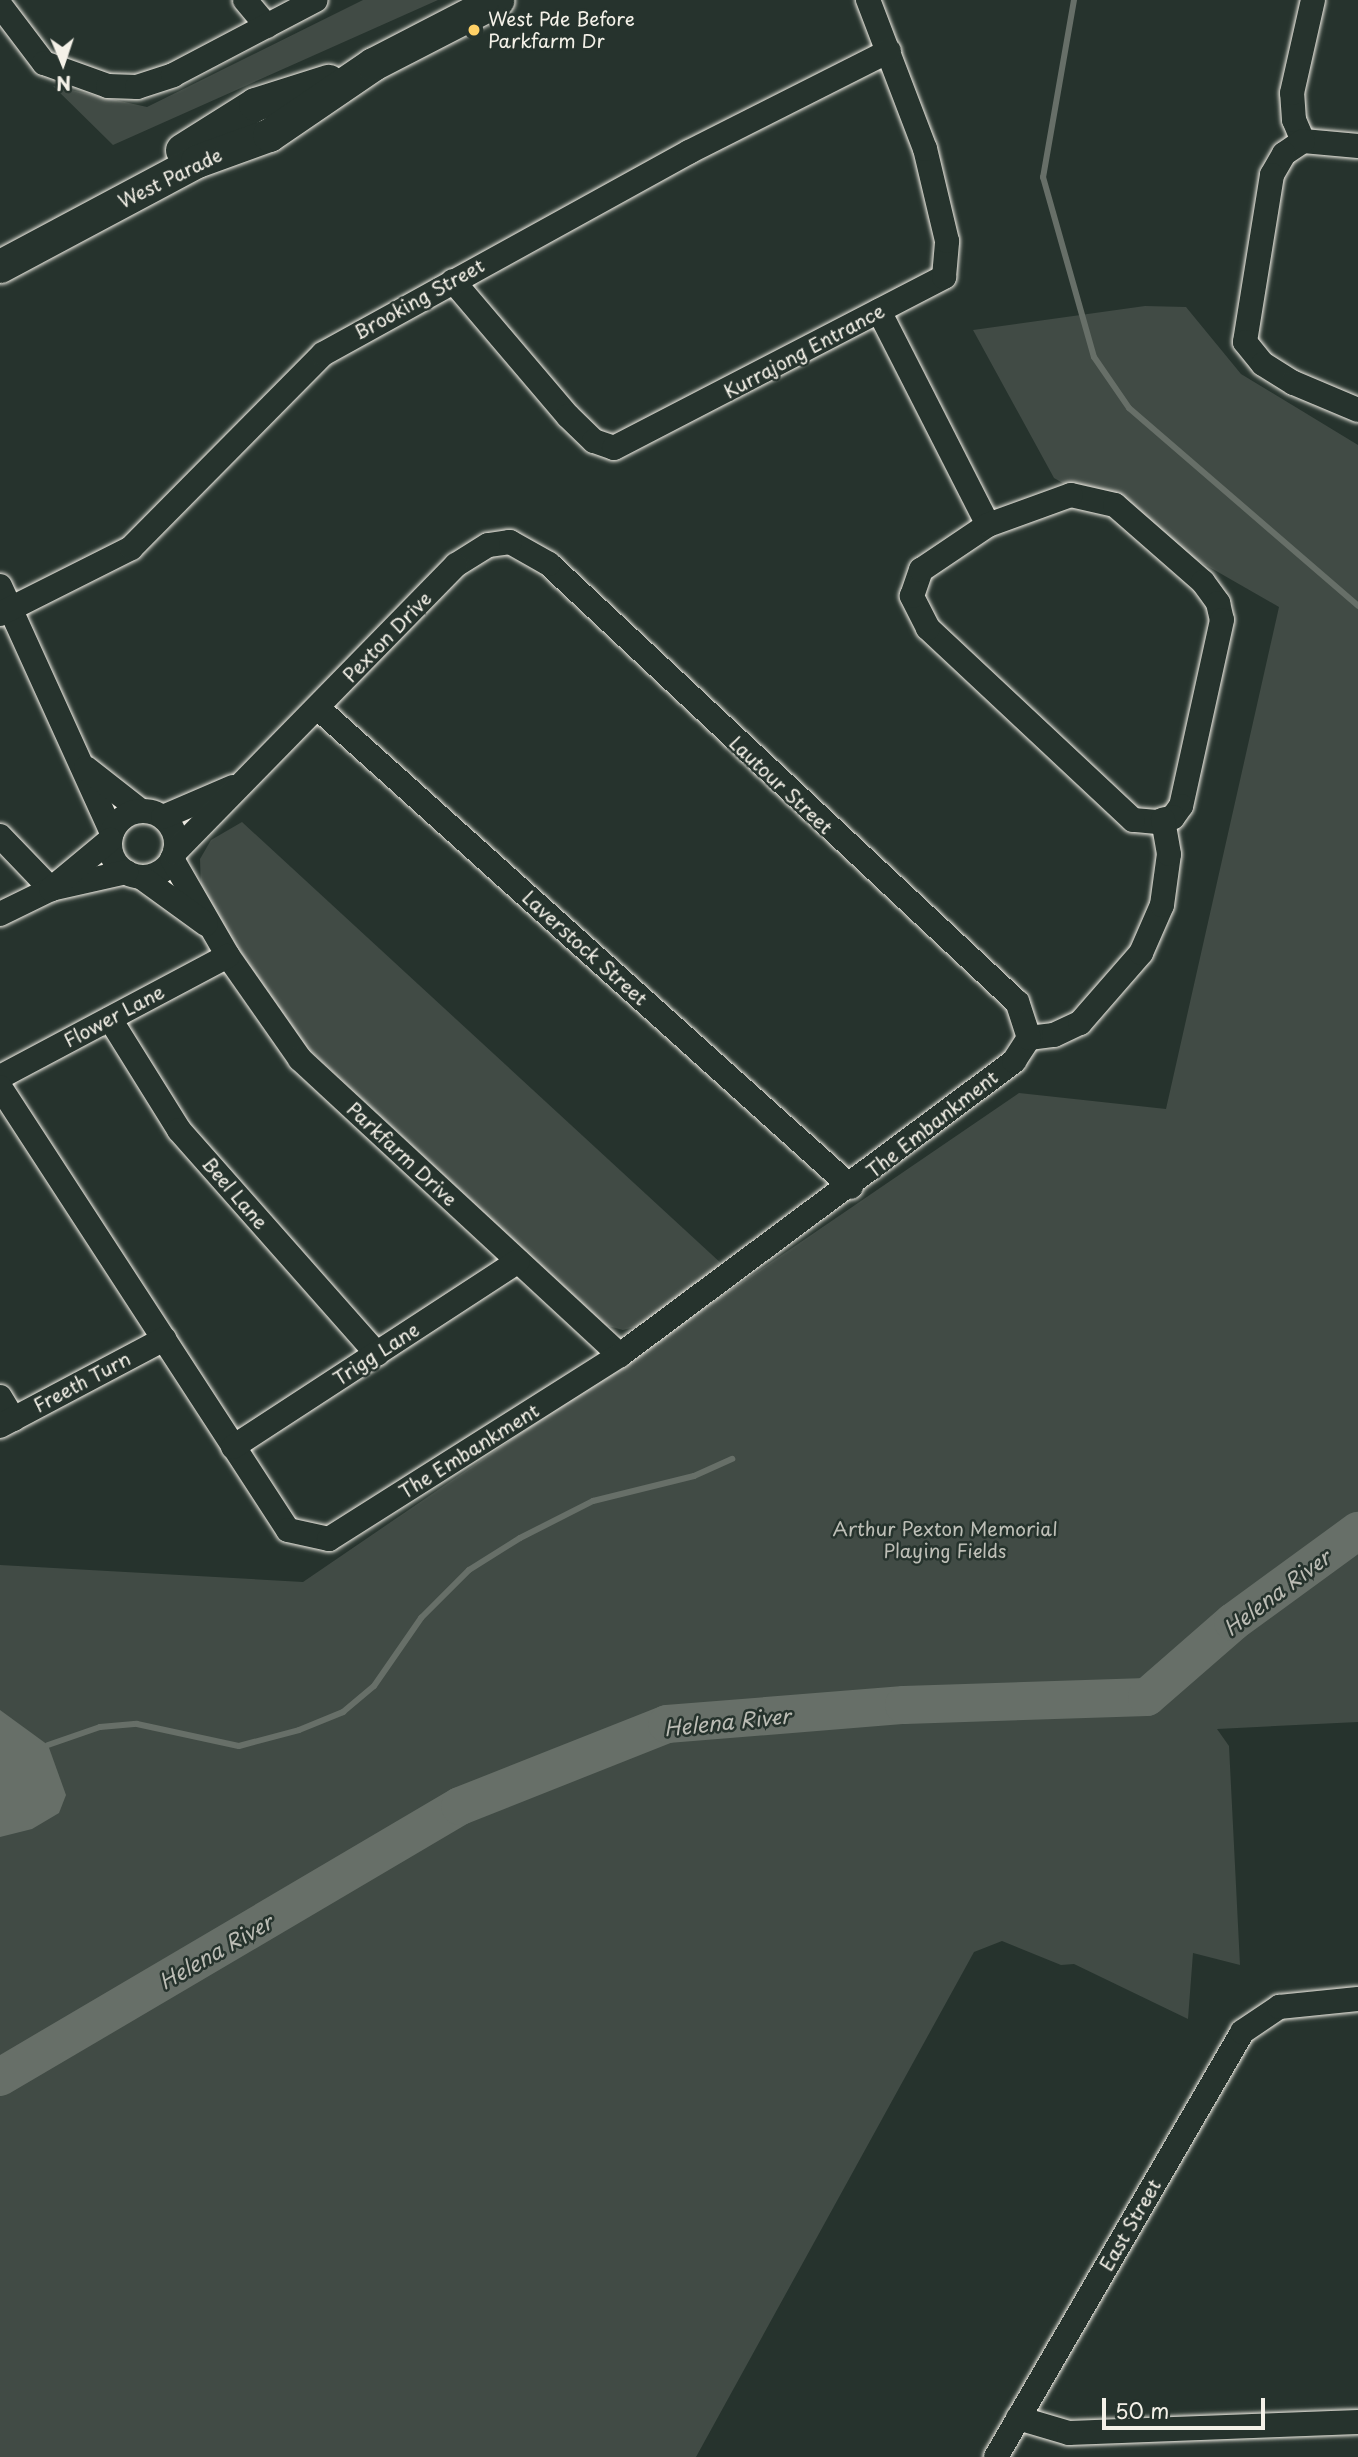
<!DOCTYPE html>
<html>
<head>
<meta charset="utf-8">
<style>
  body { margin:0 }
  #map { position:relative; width:1358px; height:2457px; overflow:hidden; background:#26332d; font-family:"Playpen Sans",sans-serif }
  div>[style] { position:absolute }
  .green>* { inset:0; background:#414b45 }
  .water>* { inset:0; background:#676f68 }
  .stream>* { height:6px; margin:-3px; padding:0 3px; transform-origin:3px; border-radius:3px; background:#676f68 }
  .river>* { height:38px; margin:-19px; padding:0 19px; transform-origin:19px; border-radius:19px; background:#676f68 }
  .roads { filter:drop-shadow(0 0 2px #f4f1e8) drop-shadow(0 0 2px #f4f1e8) }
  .street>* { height:24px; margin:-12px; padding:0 12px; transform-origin:12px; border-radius:12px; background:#26332d }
  .street>.ring { margin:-12px; padding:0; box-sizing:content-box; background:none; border:24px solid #26332d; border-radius:50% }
  .secondary>* { height:33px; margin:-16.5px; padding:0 16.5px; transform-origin:16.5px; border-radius:16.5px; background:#26332d }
  .dots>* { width:19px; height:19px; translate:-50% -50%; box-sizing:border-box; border:4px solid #26332d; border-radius:50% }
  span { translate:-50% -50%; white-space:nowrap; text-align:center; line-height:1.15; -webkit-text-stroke:5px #26332d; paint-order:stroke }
  .poi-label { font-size:19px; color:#f4f1e8 }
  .left { translate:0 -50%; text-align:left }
  .street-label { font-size:19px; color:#f4f1e8 }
  .park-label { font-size:19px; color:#bebfb7 }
  .water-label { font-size:21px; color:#bcbdb5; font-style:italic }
  .north { position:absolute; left:28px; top:28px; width:70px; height:70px; -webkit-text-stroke:5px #26332d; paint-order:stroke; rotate:178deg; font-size:19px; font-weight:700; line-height:28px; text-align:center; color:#f4f1e8 }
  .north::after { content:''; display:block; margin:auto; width:24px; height:32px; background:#f4f1e8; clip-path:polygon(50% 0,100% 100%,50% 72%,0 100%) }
  .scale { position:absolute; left:1102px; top:2398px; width:163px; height:32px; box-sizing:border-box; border:4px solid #f4f1e8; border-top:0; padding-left:9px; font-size:21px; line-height:24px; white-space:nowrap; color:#f4f1e8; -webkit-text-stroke:5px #26332d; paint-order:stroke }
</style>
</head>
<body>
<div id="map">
  <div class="green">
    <div style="clip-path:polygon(363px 0,438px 0,113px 145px,53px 86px,147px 107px)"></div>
    <div style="clip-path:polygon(1145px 306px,1186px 307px,1241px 374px,1358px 445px,1358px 1722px,1217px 1729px,1229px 1746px,1240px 1965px,1193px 1953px,1188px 2019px,1074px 1964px,1061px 1965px,1002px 1941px,974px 1952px,696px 2457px,0 2457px,0 1565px,303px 1582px,1019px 1093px,1166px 1109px,1279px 607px,1054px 478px,973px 330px)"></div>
    <div style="clip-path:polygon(242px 822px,723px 1265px,643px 1325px,623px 1330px,604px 1325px,294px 1035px,201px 890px,200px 859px,211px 840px)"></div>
  </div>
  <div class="water">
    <div style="clip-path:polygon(0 1710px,48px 1745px,66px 1795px,59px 1813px,32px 1829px,0 1837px)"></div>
  </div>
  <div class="stream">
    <div style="left:1074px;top:0;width:180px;rotate:99.9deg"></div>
    <div style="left:1043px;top:177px;width:187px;rotate:74.2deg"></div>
    <div style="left:1094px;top:357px;width:62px;rotate:55.5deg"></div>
    <div style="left:1129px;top:408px;width:303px;rotate:40.8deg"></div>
    <div style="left:48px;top:1745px;width:55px;rotate:-19.1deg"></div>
    <div style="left:100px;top:1727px;width:37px;rotate:-5deg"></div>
    <div style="left:137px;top:1724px;width:104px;rotate:12.2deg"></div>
    <div style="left:239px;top:1746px;width:62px;rotate:-14.9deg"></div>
    <div style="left:299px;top:1730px;width:48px;rotate:-22.2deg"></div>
    <div style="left:343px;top:1712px;width:40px;rotate:-40deg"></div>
    <div style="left:374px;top:1686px;width:83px;rotate:-55.3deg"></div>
    <div style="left:421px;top:1618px;width:68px;rotate:-45deg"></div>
    <div style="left:469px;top:1570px;width:60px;rotate:-32.1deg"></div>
    <div style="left:520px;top:1538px;width:82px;rotate:-26.9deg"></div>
    <div style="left:593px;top:1501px;width:104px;rotate:-13.9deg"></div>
    <div style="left:694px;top:1476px;width:42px;rotate:-24.1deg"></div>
  </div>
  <div class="river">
    <div style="left:0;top:2077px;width:534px;rotate:-30.5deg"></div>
    <div style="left:460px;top:1806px;width:223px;rotate:-21.6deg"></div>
    <div style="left:667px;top:1724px;width:238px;rotate:-4.6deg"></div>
    <div style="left:904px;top:1705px;width:243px;rotate:-1.9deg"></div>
    <div style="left:1147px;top:1697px;width:114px;rotate:-41.1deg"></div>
    <div style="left:1233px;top:1622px;width:155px;rotate:-36.1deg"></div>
  </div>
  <div class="roads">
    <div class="street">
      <div style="left:245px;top:0;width:34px;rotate:50deg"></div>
      <div style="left:0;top:5px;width:73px;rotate:52.8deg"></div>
      <div style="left:44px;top:63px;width:68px;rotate:19.8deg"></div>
      <div style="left:108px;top:86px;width:29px;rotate:2deg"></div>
      <div style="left:137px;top:87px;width:38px;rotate:-18deg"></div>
      <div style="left:173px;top:75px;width:161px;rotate:-27.7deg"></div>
      <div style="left:1303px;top:141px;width:23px;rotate:-113deg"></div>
      <div style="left:1294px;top:120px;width:27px;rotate:-94deg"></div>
      <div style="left:1292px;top:93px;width:95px;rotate:-77.3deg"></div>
      <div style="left:1358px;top:146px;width:55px;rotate:-174.8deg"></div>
      <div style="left:1303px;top:141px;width:23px;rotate:146deg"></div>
      <div style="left:1284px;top:154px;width:24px;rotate:120deg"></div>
      <div style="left:1272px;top:175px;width:169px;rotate:99.2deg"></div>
      <div style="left:1245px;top:342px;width:28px;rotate:51deg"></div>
      <div style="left:1263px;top:364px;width:36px;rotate:32deg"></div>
      <div style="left:1294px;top:383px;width:69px;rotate:22.9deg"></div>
      <div style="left:453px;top:281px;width:177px;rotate:49.6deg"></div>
      <div style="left:568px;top:416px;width:36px;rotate:44deg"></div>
      <div style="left:594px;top:441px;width:21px;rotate:19deg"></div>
      <div style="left:614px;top:448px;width:372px;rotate:-27.4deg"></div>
      <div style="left:944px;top:277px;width:36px;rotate:-85deg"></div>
      <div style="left:947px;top:241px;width:95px;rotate:-103.4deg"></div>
      <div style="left:925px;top:149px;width:160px;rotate:-110.9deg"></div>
      <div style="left:879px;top:311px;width:240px;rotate:63deg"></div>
      <div style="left:1071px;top:495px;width:45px;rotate:12.8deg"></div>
      <div style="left:1115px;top:505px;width:117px;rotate:41.2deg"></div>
      <div style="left:1203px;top:582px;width:26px;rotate:54deg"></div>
      <div style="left:1218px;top:603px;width:17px;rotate:77deg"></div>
      <div style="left:1222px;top:620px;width:190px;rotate:102.4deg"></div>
      <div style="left:1181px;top:806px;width:14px;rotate:126deg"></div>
      <div style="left:1173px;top:817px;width:17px;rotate:163deg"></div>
      <div style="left:1157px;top:822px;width:24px;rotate:-175deg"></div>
      <div style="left:1133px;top:820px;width:281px;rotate:-136.9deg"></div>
      <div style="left:928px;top:628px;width:36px;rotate:-117deg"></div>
      <div style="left:912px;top:596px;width:28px;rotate:-71deg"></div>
      <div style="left:921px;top:570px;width:81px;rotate:-33.9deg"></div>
      <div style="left:988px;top:525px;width:88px;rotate:-19.9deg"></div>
      <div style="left:0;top:586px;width:271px;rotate:65.6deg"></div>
      <div style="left:0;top:614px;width:147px;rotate:-26.7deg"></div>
      <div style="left:131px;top:548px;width:273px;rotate:-45.3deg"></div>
      <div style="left:323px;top:354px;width:418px;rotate:-28.9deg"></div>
      <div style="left:689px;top:152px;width:224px;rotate:-26.8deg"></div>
      <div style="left:319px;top:709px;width:715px;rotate:41.94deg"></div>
      <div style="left:86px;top:768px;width:70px;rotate:38deg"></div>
      <div class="ring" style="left:110px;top:811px;width:42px;height:42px"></div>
      <div style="left:163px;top:817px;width:76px;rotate:-23.2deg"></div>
      <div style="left:0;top:836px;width:74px;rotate:46.1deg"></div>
      <div style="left:172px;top:859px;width:112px;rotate:60deg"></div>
      <div style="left:228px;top:956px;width:126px;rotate:55deg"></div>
      <div style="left:300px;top:1059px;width:436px;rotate:42.8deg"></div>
      <div style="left:141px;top:877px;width:80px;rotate:35.9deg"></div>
      <div style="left:55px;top:888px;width:73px;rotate:-12.7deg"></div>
      <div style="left:0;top:914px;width:57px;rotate:-26.1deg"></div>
      <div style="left:51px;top:889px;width:77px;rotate:-39.7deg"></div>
      <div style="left:110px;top:1019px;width:131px;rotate:58.1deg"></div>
      <div style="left:179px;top:1130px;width:299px;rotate:48.5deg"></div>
      <div style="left:1029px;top:1038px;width:25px;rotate:-7deg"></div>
      <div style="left:1054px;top:1035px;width:29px;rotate:-25deg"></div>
      <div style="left:1080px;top:1023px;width:93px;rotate:-48.9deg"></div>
      <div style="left:1141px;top:953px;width:52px;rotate:-66.4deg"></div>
      <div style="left:1162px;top:905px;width:51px;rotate:-82.2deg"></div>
      <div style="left:1169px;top:854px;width:35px;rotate:-100deg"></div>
      <div style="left:0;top:1077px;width:258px;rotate:-28deg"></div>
      <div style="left:0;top:1087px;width:528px;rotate:56.97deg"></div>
      <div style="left:288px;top:1530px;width:42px;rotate:12.4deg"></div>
      <div style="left:329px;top:1539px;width:344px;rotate:-32.3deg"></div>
      <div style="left:620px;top:1355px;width:492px;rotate:-36.7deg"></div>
      <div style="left:1014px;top:1061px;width:27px;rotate:-57deg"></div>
      <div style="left:1029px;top:1038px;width:38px;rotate:-108deg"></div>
      <div style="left:1017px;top:1002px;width:641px;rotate:-136.9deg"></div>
      <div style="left:549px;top:564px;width:45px;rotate:-150.6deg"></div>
      <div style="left:510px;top:542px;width:22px;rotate:172deg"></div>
      <div style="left:488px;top:545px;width:38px;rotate:148deg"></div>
      <div style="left:456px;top:565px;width:402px;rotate:134.4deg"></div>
      <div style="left:0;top:1397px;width:26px;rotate:59deg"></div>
      <div style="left:0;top:1426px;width:186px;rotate:-27.9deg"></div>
      <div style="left:233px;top:1447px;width:340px;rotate:-33.1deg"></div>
      <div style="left:1018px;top:2418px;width:53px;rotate:16.4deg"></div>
      <div style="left:1069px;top:2433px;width:289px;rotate:-2.2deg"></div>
      <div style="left:996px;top:2457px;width:491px;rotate:-59.9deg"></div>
      <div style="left:1242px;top:2032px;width:45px;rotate:-34deg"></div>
      <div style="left:1279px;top:2007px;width:79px;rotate:-5.8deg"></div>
    </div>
    <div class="secondary">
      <div style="left:182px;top:150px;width:86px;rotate:-32.2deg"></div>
      <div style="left:255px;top:104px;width:77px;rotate:-17.5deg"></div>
      <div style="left:0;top:266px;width:223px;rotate:-28.1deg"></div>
      <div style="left:197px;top:161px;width:77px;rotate:-19.9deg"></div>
      <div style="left:269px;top:135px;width:126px;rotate:-34.3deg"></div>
      <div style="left:373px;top:64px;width:140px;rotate:-27.3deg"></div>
    </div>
  </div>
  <div class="dots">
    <div style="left:474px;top:30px;background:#ffd166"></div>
  </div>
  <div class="poi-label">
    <span class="left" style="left:488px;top:30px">West Pde Before<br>Parkfarm Dr</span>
  </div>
  <div class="street-label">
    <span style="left:170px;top:178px;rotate:-26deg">West Parade</span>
    <span style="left:419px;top:299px;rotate:-29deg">Brooking Street</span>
    <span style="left:804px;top:351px;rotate:-28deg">Kurrajong Entrance</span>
    <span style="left:387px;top:637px;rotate:-46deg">Pexton Drive</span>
    <span style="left:781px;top:785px;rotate:43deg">Lautour Street</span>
    <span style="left:585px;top:948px;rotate:42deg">Laverstock Street</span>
    <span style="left:114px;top:1016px;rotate:-28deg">Flower Lane</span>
    <span style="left:932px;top:1124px;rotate:-38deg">The Embankment</span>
    <span style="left:402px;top:1154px;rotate:43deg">Parkfarm Drive</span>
    <span style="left:235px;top:1193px;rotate:49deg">Beel Lane</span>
    <span style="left:376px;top:1354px;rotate:-33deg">Trigg Lane</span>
    <span style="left:82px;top:1382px;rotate:-28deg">Freeth Turn</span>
    <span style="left:469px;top:1451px;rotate:-32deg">The Embankment</span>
    <span style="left:1130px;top:2225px;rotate:-60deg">East Street</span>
  </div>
  <div class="park-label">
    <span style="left:945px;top:1540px">Arthur Pexton Memorial<br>Playing Fields</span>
  </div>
  <div class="water-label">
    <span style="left:1276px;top:1592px;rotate:-37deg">Helena River</span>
    <span style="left:727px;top:1721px;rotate:-6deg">Helena River</span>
    <span style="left:215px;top:1951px;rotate:-30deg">Helena River</span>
  </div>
  <div class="north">N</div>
  <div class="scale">50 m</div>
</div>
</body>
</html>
